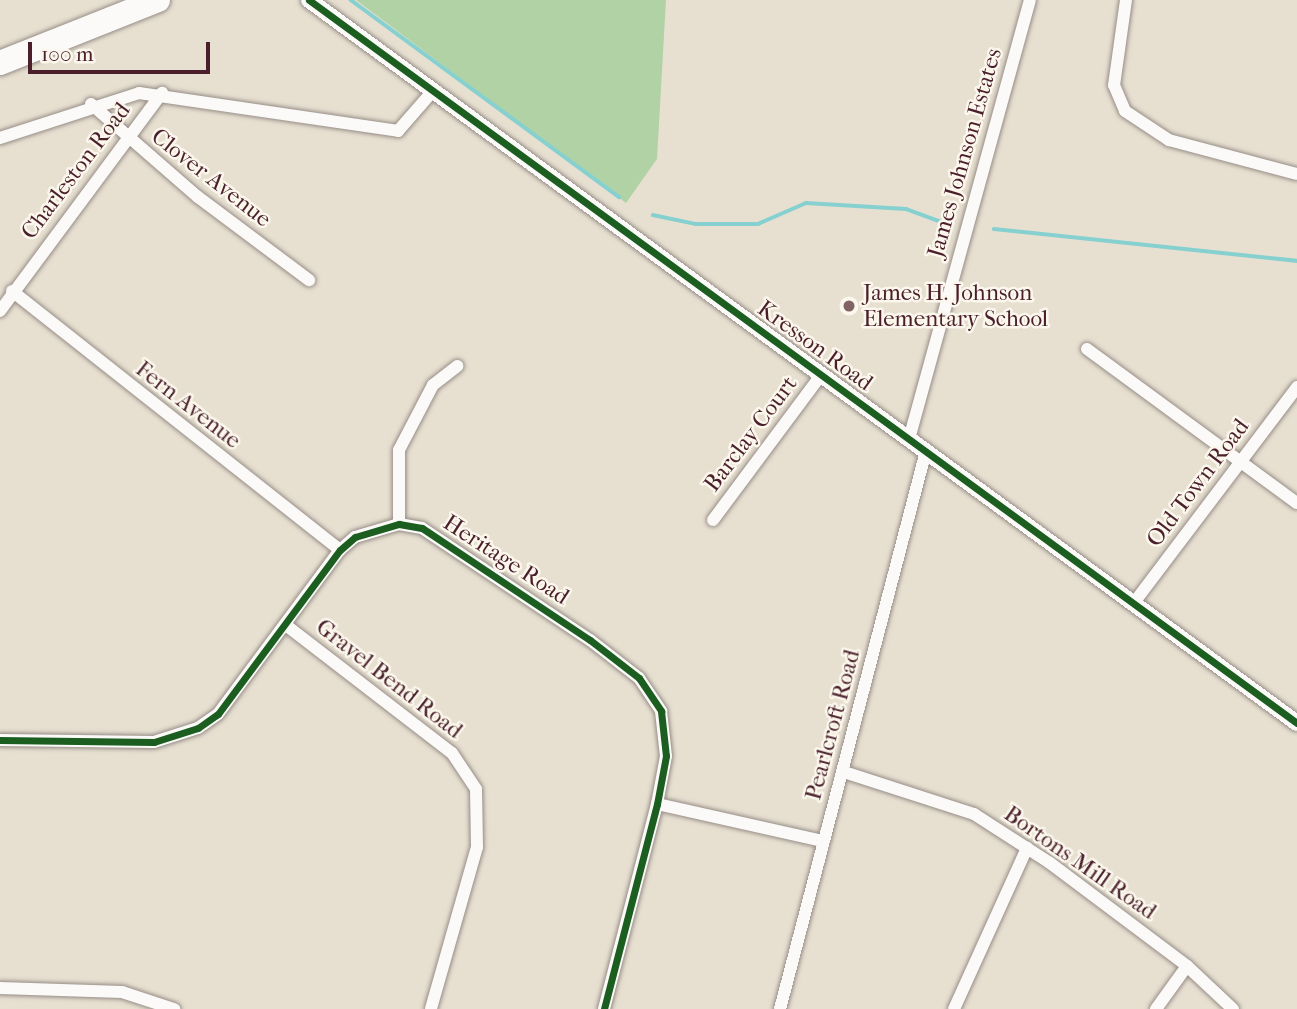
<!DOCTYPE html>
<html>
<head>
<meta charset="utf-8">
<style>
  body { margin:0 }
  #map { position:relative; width:1297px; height:1009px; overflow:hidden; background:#e7e0d1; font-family:"IM FELL French Canon",serif }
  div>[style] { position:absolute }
  .green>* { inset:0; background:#b0d2a5 }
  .stream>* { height:3.5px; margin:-1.75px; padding:0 1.75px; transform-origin:1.75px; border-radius:1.75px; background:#86d0d0 }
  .roads { filter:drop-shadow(0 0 2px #978d87) drop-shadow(0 0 2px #978d87) }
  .minor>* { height:12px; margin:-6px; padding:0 6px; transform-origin:6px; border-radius:6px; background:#fbfaf8 }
  .tertiary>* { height:16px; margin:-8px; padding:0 8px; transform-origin:8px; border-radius:8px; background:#fbfaf8 }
  .motorway>* { height:24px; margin:-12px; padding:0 12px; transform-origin:12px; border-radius:12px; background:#fbfaf8 }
  .cycleway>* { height:7px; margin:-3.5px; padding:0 3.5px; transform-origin:3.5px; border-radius:3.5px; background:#1b5e20 }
  .dots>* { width:19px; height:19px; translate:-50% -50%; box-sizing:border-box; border:4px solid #fbf7ec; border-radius:50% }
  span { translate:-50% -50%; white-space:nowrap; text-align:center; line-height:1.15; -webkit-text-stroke:5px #fbf7ec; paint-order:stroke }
  .street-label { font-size:23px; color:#4a1f2b }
  .poi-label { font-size:23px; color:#4a1f2b }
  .left { translate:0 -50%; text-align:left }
  .scale { position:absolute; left:28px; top:42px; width:182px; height:32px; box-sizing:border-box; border:4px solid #4a1f2b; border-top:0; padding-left:9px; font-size:21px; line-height:24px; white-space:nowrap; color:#4a1f2b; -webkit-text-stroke:5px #fbf7ec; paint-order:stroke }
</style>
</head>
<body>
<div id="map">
  <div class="green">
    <div style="clip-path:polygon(356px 0,666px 0,657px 159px,626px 203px)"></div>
  </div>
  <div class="stream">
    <div style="left:351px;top:0;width:333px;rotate:36.3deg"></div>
    <div style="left:653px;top:215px;width:44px;rotate:11.8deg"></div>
    <div style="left:696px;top:224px;width:62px"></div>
    <div style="left:758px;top:224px;width:52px;rotate:-23.6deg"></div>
    <div style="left:806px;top:203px;width:100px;rotate:3.4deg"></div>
    <div style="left:906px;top:209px;width:40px;rotate:20.2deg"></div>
    <div style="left:994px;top:229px;width:305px;rotate:6deg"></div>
  </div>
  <div class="roads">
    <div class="minor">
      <div style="left:1126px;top:0;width:86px;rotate:98deg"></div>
      <div style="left:1114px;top:85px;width:28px;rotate:67deg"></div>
      <div style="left:1125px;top:111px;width:53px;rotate:33.4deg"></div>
      <div style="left:1169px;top:140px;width:132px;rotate:14.9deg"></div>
      <div style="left:91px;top:104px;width:142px;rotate:41deg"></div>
      <div style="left:198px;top:197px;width:139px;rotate:36.8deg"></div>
      <div style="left:0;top:138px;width:146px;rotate:-17.9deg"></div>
      <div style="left:139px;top:93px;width:262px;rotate:8.3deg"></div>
      <div style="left:398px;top:131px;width:52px;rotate:-48.9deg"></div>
      <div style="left:12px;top:291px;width:418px;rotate:38.3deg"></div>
      <div style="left:0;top:311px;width:272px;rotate:-53.4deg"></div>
      <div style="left:1087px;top:349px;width:260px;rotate:36.3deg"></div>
      <div style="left:909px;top:439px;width:455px;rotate:-74.6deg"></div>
      <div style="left:713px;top:520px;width:182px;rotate:-53.3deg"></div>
      <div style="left:399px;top:524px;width:74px;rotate:-90deg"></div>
      <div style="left:399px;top:450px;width:73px;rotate:-62.4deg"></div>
      <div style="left:433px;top:385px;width:31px;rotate:-38deg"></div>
      <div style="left:1133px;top:604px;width:272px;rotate:-52.9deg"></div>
      <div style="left:287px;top:626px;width:208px;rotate:37.6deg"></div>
      <div style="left:452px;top:753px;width:43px;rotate:56.3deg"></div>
      <div style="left:476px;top:789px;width:58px;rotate:89deg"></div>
      <div style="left:477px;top:847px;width:168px;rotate:105.9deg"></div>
      <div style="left:0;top:740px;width:154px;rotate:0.7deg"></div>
      <div style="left:154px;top:742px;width:46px;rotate:-17.7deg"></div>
      <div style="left:198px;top:728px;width:24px;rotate:-35deg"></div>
      <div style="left:218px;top:714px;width:204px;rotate:-53.4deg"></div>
      <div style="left:340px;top:550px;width:20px;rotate:-41deg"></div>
      <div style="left:355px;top:537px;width:46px;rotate:-16.5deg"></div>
      <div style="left:399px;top:524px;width:23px;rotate:10deg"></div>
      <div style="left:422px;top:528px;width:202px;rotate:33.7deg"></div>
      <div style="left:590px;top:640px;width:62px;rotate:37.8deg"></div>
      <div style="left:639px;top:678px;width:40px;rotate:56deg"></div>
      <div style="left:661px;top:711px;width:45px;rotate:83.7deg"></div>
      <div style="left:666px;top:756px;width:49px;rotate:100.6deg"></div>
      <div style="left:657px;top:804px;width:212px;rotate:104.5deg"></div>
      <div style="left:844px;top:772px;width:137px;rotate:17.9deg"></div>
      <div style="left:974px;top:814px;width:90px;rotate:32.8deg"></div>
      <div style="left:1050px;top:863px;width:171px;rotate:36.9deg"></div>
      <div style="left:1187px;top:966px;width:63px;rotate:43.1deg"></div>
      <div style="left:657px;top:804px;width:170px;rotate:12.6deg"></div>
      <div style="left:0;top:988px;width:122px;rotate:1.9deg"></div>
      <div style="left:122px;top:992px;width:55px;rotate:18.1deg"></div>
      <div style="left:780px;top:1009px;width:577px;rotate:-75.34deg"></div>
      <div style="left:954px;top:1009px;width:177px;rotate:-65.6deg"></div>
      <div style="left:1156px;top:1009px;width:53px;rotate:-54.2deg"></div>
    </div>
    <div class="tertiary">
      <div style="left:309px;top:0;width:1224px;rotate:36.2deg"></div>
    </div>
    <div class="motorway">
      <div style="left:0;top:63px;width:170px;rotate:-21.7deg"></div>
    </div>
  </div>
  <div class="cycleway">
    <div style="left:309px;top:0;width:1224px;rotate:36.2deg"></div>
    <div style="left:0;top:740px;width:154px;rotate:0.7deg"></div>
    <div style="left:154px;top:742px;width:46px;rotate:-17.7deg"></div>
    <div style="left:198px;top:728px;width:24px;rotate:-35deg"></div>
    <div style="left:218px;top:714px;width:204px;rotate:-53.4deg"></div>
    <div style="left:340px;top:550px;width:20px;rotate:-41deg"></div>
    <div style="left:355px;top:537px;width:46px;rotate:-16.5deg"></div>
    <div style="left:399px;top:524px;width:23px;rotate:10deg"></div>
    <div style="left:422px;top:528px;width:202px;rotate:33.7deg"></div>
    <div style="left:590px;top:640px;width:62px;rotate:37.8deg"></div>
    <div style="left:639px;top:678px;width:40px;rotate:56deg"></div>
    <div style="left:661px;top:711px;width:45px;rotate:83.7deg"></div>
    <div style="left:666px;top:756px;width:49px;rotate:100.6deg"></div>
    <div style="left:657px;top:804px;width:212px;rotate:104.5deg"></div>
  </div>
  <div class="dots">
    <div style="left:849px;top:306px;background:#816365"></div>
  </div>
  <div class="street-label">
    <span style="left:965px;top:153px;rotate:-74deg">James Johnson Estates</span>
    <span style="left:76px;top:171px;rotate:-53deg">Charleston Road</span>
    <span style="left:211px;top:178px;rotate:38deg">Clover Avenue</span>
    <span style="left:815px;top:346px;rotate:36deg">Kresson Road</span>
    <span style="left:188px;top:405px;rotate:38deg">Fern Avenue</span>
    <span style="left:751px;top:434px;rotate:-53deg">Barclay Court</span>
    <span style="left:1198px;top:483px;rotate:-53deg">Old Town Road</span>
    <span style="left:506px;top:560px;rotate:33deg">Heritage Road</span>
    <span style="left:389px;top:679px;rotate:38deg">Gravel Bend Road</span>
    <span style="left:833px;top:725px;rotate:-75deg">Pearlcroft Road</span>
    <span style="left:1080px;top:863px;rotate:35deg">Bortons Mill Road</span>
  </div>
  <div class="poi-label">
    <span class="left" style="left:863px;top:306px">James H. Johnson<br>Elementary School</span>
  </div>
  <div class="scale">100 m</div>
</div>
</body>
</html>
